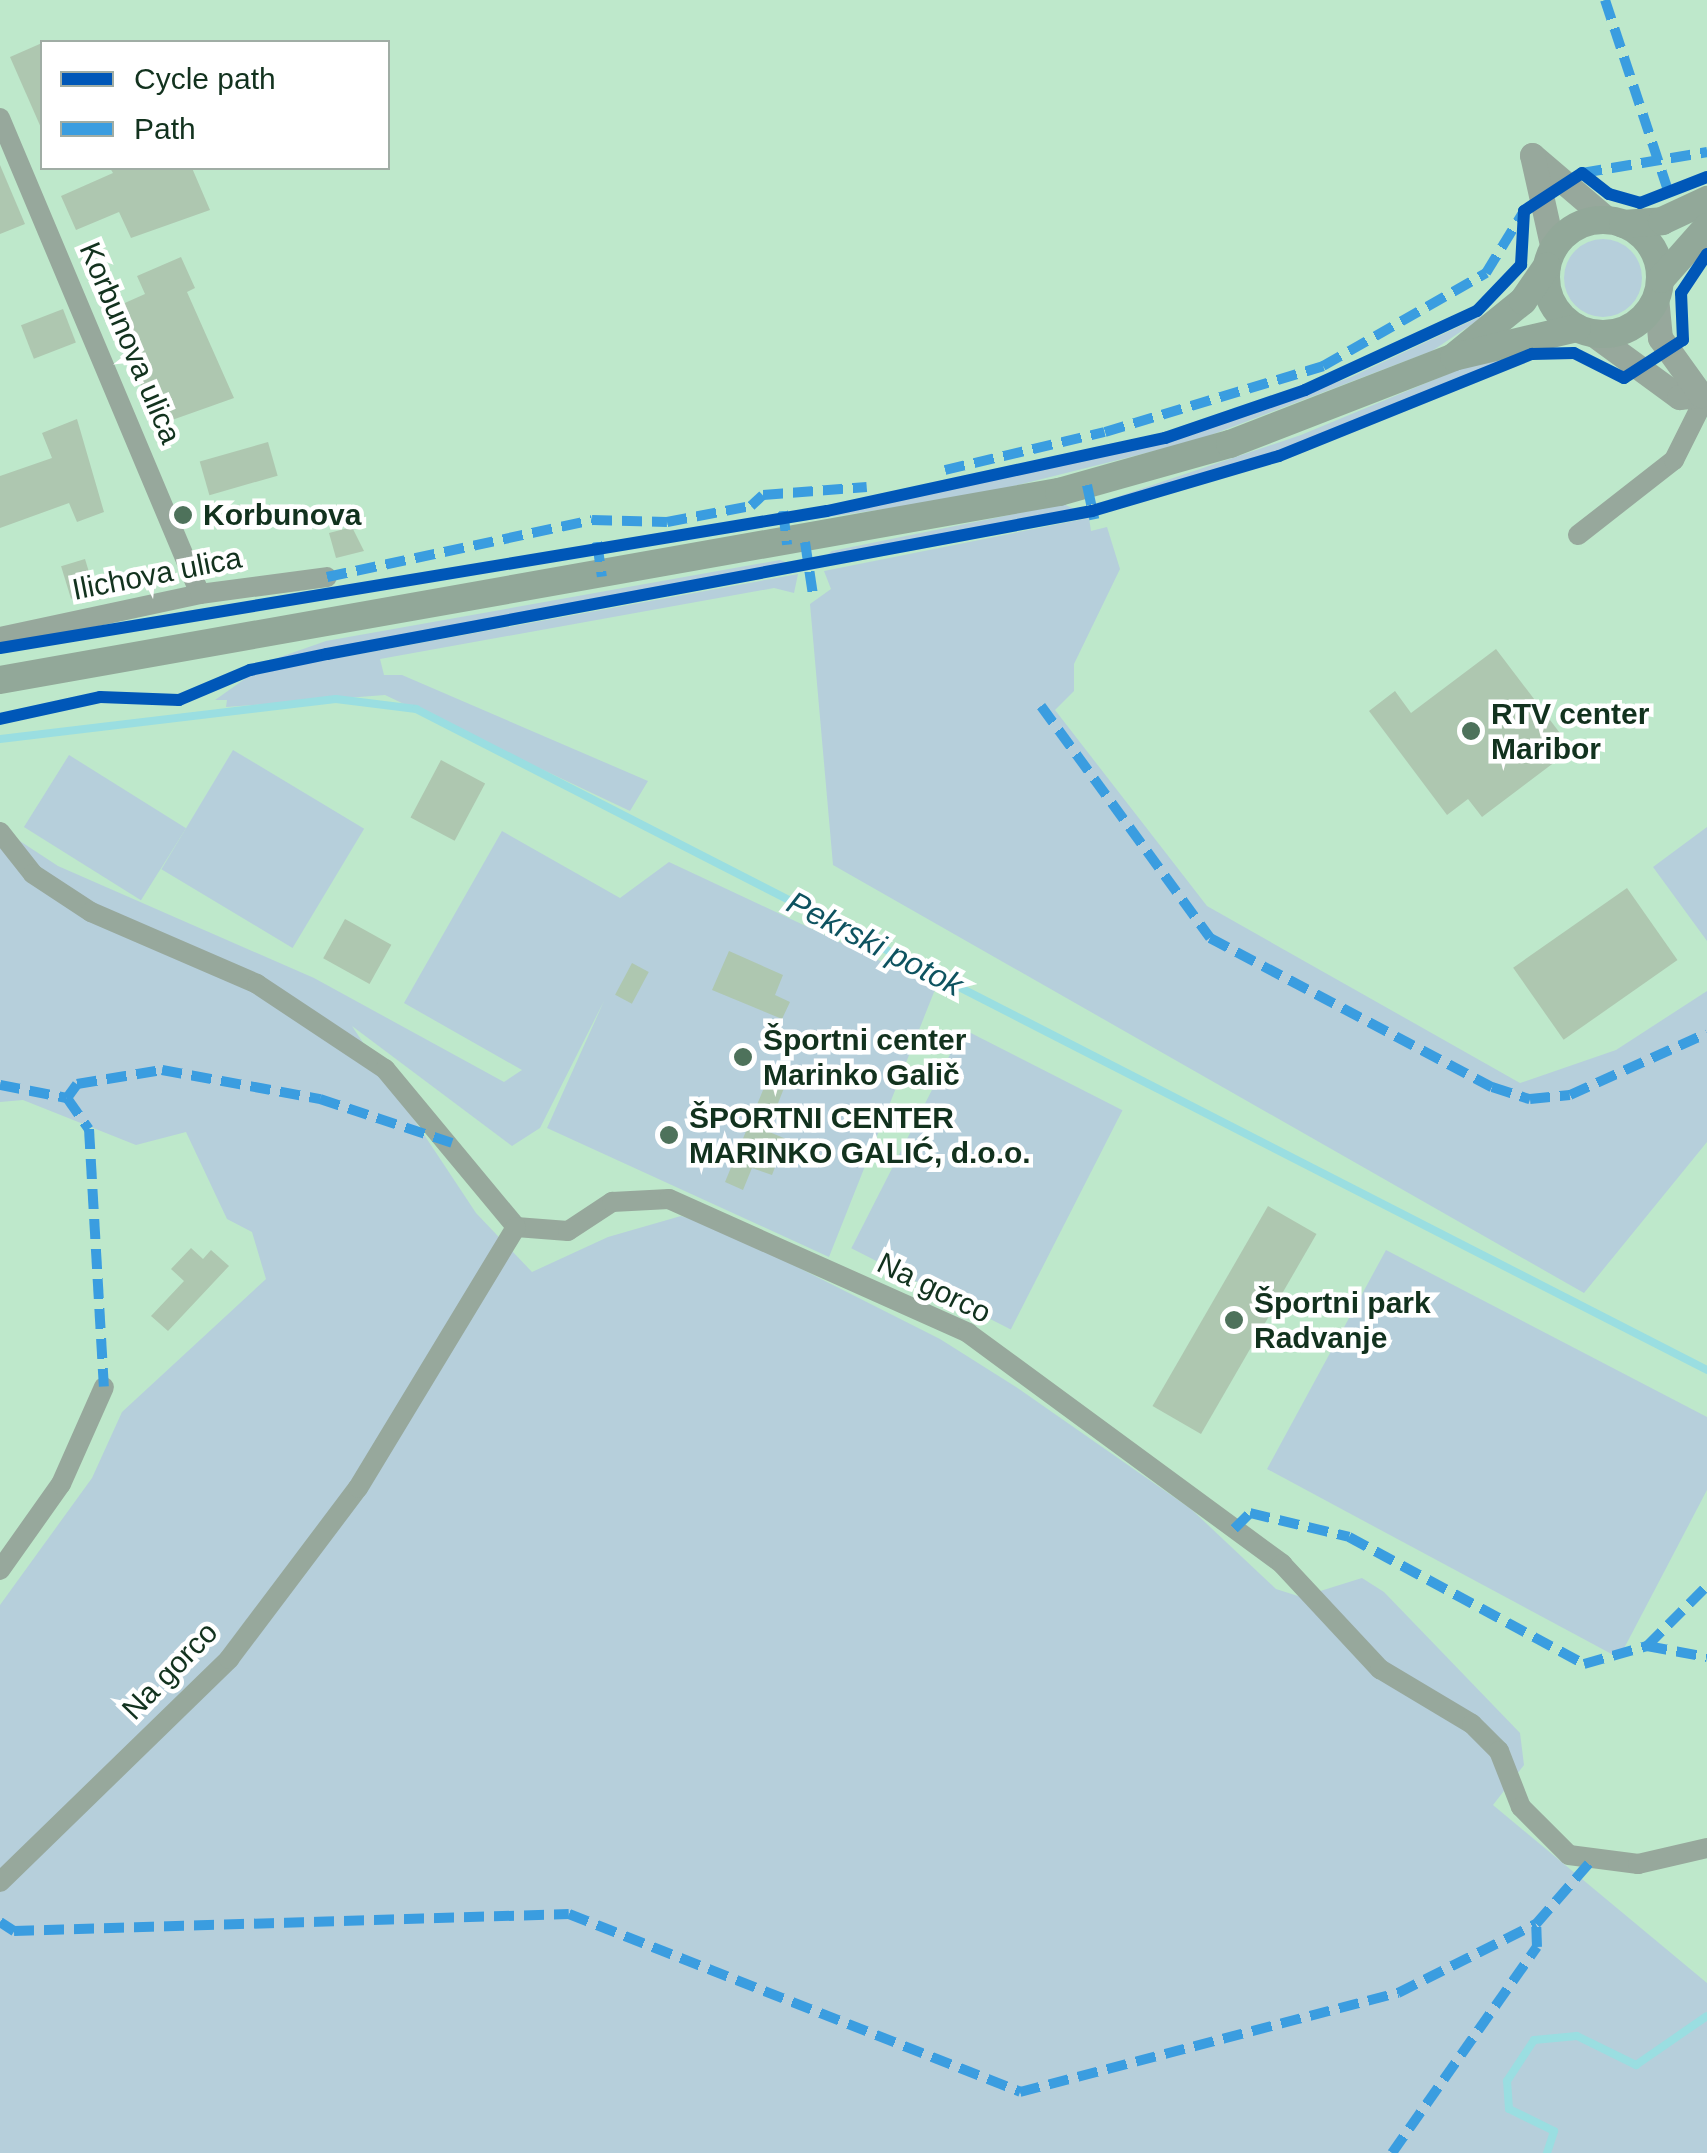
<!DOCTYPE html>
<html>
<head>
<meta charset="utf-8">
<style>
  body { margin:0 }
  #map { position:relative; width:1707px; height:2153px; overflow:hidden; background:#bee8cb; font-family:Helvetica,sans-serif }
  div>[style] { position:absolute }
  .green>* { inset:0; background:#b6cfdb; transform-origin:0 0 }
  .round { border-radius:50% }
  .stream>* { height:8px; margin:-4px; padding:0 4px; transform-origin:4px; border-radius:4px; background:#9adee1 }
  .building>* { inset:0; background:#aec7b0; transform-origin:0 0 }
  .minor>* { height:20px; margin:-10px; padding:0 10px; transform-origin:10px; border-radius:10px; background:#97a89c }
  .tertiary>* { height:25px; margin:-12.5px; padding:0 12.5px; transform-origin:12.5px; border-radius:12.5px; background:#97a89c }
  .secondary>* { height:28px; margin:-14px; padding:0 14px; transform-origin:14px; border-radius:14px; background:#92a899 }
  .secondary>.ring { margin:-14px; padding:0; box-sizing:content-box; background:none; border:28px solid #92a899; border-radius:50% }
  .quiet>* { height:10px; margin-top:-5px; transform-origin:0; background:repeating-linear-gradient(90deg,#3a9de0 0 20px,transparent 0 30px) }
  .cycleway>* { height:12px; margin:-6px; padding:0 6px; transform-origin:6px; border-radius:6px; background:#0057b8 }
  .dots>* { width:28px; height:28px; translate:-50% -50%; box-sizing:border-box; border:5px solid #fff; border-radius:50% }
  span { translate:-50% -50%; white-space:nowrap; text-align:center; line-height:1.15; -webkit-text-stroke:9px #fff; paint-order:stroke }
  .street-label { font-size:30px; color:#12321e }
  .poi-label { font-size:30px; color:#12321e; font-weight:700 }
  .left { translate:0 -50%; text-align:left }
  .water-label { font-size:32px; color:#0e5360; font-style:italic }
  .legend { position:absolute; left:40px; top:40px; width:350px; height:130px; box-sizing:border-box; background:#fff; border:2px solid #a0ada5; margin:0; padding:12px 18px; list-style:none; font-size:30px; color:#12321e }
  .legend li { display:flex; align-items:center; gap:20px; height:50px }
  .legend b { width:50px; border:2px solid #a0ada5 }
</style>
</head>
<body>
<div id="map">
  <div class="green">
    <div class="round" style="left:1564px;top:239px;width:78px;height:78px"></div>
    <div style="clip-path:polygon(1490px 312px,1432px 351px,1198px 440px,970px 497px,800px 521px,1146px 447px,1349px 378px)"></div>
    <div style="clip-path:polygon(1511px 357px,1282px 450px,1102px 502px,1301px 435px,1472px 364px)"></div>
    <div style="clip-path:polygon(1063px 504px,1077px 510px,819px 561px,832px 551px)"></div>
    <div style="clip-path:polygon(1089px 518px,1091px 531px,1107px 527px,1120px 569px,1074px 664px,1074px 691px,1055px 710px,1207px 906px,1520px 1083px,1616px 1050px,1707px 991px,1707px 1142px,1584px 1293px,833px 865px,810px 604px,831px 589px,824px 571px)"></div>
    <div style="clip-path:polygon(780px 560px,793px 565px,243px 670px,326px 641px)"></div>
    <div style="clip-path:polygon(798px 574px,794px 593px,774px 588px,380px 659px,384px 675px,402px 675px,648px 781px,630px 811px,385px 695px,226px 707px,227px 700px,215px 700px,249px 676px,294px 666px)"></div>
    <div style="left:233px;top:750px;width:153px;height:139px;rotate:31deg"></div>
    <div style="left:69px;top:755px;width:138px;height:85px;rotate:32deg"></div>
    <div style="clip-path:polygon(1707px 827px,1707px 941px,1653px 867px)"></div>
    <div style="clip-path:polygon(0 828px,58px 866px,314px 978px,504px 1082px,522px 1070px,404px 1003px,502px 831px,620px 898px,669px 862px,936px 987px,829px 1257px,547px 1128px,604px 1001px,540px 1128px,512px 1146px,352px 1026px,476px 1213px,532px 1272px,608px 1237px,681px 1216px,722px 1229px,940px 1339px,1019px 1389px,1191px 1509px,1276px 1589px,1301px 1597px,1362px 1578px,1384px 1592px,1520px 1733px,1524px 1765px,1493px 1805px,1707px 1983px,1707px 2153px,0 2153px,0 1605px,92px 1478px,122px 1412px,266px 1279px,252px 1232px,227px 1219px,186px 1132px,136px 1145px,23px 1100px,0 1102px)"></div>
    <div style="left:963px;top:1029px;width:179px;height:246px;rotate:27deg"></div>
    <div style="clip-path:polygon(1386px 1250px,1707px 1417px,1707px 1490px,1619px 1658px,1267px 1469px)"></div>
  </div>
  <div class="stream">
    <div style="left:0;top:739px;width:338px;rotate:-6.8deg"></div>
    <div style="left:336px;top:699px;width:81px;rotate:7.1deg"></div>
    <div style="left:416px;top:709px;width:1450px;rotate:27.11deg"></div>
    <div style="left:1547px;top:2153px;width:23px;rotate:-72deg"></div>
    <div style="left:1554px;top:2131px;width:50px;rotate:-153.9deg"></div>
    <div style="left:1509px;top:2109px;width:28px;rotate:-94deg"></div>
    <div style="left:1507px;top:2081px;width:49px;rotate:-56.6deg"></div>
    <div style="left:1534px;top:2040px;width:43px;rotate:-5.3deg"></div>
    <div style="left:1577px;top:2036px;width:66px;rotate:26.2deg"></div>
    <div style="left:1636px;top:2065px;width:86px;rotate:-34.6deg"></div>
  </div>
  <div class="building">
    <div style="clip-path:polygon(42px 43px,42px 130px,10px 57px)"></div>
    <div style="clip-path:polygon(0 165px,25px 224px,0 234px)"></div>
    <div style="clip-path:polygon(110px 168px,192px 168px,210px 210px,131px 238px,119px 212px,76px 230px,61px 196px,113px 173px)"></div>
    <div style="clip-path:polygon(181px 257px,195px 288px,187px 292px,234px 398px,158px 425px,109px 310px,145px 294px,137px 276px)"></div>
    <div style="left:63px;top:309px;width:36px;height:45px;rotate:69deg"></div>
    <div style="clip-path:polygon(77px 419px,104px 512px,77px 522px,69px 503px,0 528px,0 476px,52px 458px,42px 433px)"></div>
    <div style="left:268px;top:442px;width:35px;height:71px;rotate:74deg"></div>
    <div style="clip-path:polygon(352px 527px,364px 551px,336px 558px,329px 533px)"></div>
    <div style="left:85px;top:559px;width:34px;height:25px;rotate:73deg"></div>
    <div style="clip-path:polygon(1496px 649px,1572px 749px,1482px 817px,1468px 799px,1447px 815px,1369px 711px,1395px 691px,1411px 713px)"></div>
    <div style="left:441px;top:760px;width:50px;height:65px;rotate:28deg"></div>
    <div style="left:1627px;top:888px;width:88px;height:139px;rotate:55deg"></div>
    <div style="left:345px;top:919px;width:53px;height:45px;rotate:29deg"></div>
    <div style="clip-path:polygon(729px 951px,783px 975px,775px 995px,790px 1002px,782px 1019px,712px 990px)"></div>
    <div style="left:632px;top:963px;width:19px;height:36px;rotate:28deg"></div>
    <div style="clip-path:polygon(773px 1066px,790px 1073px,767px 1131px,786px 1139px,772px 1175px,752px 1168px,743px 1190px,725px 1182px)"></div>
    <div style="left:1268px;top:1206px;width:56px;height:231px;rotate:30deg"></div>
    <div style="clip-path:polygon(191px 1248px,203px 1259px,211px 1250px,229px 1266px,168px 1331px,151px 1316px,184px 1281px,171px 1269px)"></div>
  </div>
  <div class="minor">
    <div style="left:0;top:118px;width:516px;rotate:67.21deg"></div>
    <div style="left:1578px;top:535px;width:122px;rotate:-38deg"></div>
    <div style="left:1674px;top:460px;width:74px;rotate:-63.4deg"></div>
    <div style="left:0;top:637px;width:205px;rotate:-12.1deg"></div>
    <div style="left:200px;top:594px;width:128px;rotate:-7.6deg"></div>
    <div style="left:0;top:832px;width:53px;rotate:51.8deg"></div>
    <div style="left:33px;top:874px;width:69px;rotate:33.2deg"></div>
    <div style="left:91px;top:912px;width:181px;rotate:23.4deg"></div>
    <div style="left:257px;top:984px;width:154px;rotate:33.6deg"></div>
    <div style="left:385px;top:1069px;width:205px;rotate:50.3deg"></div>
    <div style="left:516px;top:1227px;width:52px;rotate:4.4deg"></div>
    <div style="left:568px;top:1231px;width:53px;rotate:-33.4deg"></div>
    <div style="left:612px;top:1202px;width:57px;rotate:-3deg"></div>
    <div style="left:669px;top:1199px;width:328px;rotate:24.1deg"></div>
    <div style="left:968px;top:1333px;width:390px;rotate:36.3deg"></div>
    <div style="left:1282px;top:1564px;width:144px;rotate:47deg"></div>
    <div style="left:1380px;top:1669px;width:107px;rotate:30.9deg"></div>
    <div style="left:1472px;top:1724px;width:38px;rotate:45deg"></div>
    <div style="left:1499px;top:1751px;width:60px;rotate:68.6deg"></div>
    <div style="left:1521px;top:1807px;width:68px;rotate:45deg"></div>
    <div style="left:1569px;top:1855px;width:70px;rotate:7.4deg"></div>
    <div style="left:1638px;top:1864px;width:71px;rotate:-13.1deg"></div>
    <div style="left:0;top:1570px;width:105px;rotate:-54.7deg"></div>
    <div style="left:61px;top:1484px;width:106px;rotate:-66.1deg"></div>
    <div style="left:0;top:1882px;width:320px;rotate:-44.2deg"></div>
    <div style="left:229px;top:1659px;width:214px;rotate:-53deg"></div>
    <div style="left:358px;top:1488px;width:305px;rotate:-58.8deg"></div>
  </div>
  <div class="tertiary">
    <div style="left:1532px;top:155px;width:99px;rotate:40.5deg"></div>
    <div style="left:1532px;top:155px;width:96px;rotate:77.4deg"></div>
    <div style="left:1593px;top:334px;width:107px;rotate:36.2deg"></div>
    <div style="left:1679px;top:397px;width:22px;rotate:-5deg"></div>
    <div style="left:1701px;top:395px;width:70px;rotate:-125.7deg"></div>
    <div style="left:1660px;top:338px;width:41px;rotate:-95.6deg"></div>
  </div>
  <div class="secondary">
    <div class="ring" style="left:1546px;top:220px;width:86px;height:86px"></div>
    <div style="left:1623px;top:224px;width:39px;rotate:-4deg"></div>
    <div style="left:1662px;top:221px;width:50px;rotate:-25deg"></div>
    <div style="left:1661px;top:279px;width:69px;rotate:-48.5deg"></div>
    <div style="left:1455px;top:356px;width:87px;rotate:-39deg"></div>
    <div style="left:1523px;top:301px;width:42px;rotate:-55.6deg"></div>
    <div style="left:0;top:680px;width:1076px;rotate:-10.07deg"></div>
    <div style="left:1059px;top:492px;width:178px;rotate:-15.7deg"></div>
    <div style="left:1230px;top:444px;width:240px;rotate:-21.2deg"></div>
    <div style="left:1454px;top:357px;width:126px;rotate:-13.3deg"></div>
  </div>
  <div class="quiet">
    <div style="left:1605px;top:0;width:207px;rotate:71.7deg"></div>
    <div style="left:1582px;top:173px;width:127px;rotate:-9.5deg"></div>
    <div style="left:945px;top:470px;width:164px;rotate:-13.4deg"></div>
    <div style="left:1105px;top:432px;width:228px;rotate:-16.8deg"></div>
    <div style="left:1323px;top:366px;width:188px;rotate:-29.7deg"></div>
    <div style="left:1486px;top:273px;width:73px;rotate:-58.5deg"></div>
    <div style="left:1087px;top:485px;width:35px;rotate:78deg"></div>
    <div style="left:783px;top:511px;width:34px;rotate:83deg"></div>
    <div style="left:597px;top:542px;width:35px;rotate:82deg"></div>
    <div style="left:805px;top:542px;width:54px;rotate:81.4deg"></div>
    <div style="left:327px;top:577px;width:271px;rotate:-12.1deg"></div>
    <div style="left:592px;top:520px;width:75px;rotate:1.5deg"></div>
    <div style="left:667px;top:522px;width:86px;rotate:-10.8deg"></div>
    <div style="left:751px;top:506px;width:16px;rotate:-43deg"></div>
    <div style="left:763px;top:495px;width:104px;rotate:-4.4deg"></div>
    <div style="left:1041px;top:706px;width:287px;rotate:53.9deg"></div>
    <div style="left:1210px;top:938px;width:319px;rotate:27.9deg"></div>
    <div style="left:1492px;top:1087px;width:40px;rotate:18deg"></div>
    <div style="left:1530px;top:1099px;width:40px;rotate:-5.7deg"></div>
    <div style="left:1570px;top:1095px;width:150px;rotate:-24.3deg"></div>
    <div style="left:0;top:1085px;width:68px;rotate:11deg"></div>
    <div style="left:67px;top:1098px;width:38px;rotate:55deg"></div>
    <div style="left:89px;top:1129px;width:258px;rotate:86.7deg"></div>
    <div style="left:67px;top:1098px;width:17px;rotate:-54deg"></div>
    <div style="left:77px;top:1084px;width:86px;rotate:-9.4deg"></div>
    <div style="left:162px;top:1070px;width:161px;rotate:10.4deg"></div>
    <div style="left:320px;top:1099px;width:139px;rotate:18.4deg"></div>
    <div style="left:1234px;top:1529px;width:23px;rotate:-45deg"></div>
    <div style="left:1250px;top:1513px;width:102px;rotate:13.6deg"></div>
    <div style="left:1349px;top:1537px;width:267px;rotate:28.4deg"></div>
    <div style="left:1584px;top:1664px;width:66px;rotate:-15.9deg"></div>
    <div style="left:1647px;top:1646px;width:61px;rotate:10.4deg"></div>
    <div style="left:1647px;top:1646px;width:85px;rotate:-45deg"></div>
    <div style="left:0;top:1922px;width:17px;rotate:33deg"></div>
    <div style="left:14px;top:1931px;width:555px;rotate:-1.75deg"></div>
    <div style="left:569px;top:1914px;width:485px;rotate:21.5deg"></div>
    <div style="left:1020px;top:2092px;width:391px;rotate:-14.7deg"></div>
    <div style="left:1398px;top:1993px;width:154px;rotate:-26.6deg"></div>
    <div style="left:1536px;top:1924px;width:82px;rotate:-48.9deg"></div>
    <div style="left:1392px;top:2153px;width:252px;rotate:-54.9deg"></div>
    <div style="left:1537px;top:1947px;width:23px;rotate:-92deg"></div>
  </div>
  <div class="cycleway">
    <div style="left:0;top:648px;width:838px;rotate:-9.41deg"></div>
    <div style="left:827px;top:511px;width:346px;rotate:-12.2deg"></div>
    <div style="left:1165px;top:438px;width:148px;rotate:-18.9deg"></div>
    <div style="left:1305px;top:390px;width:189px;rotate:-24.7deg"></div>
    <div style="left:1477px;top:311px;width:64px;rotate:-46.3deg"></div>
    <div style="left:1521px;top:265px;width:54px;rotate:-86.8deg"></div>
    <div style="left:1524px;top:211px;width:69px;rotate:-33.2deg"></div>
    <div style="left:1582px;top:173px;width:34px;rotate:38deg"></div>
    <div style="left:1609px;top:194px;width:32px;rotate:16deg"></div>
    <div style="left:1640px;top:203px;width:72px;rotate:-21.2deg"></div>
    <div style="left:0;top:719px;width:102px;rotate:-12.4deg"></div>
    <div style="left:100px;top:697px;width:79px;rotate:2.2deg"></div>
    <div style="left:179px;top:700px;width:77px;rotate:-22.9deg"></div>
    <div style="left:250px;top:670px;width:79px;rotate:-11.7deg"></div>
    <div style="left:327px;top:654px;width:778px;rotate:-10.59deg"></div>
    <div style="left:1092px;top:511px;width:195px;rotate:-16.4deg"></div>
    <div style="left:1279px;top:456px;width:273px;rotate:-22deg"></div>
    <div style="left:1532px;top:354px;width:42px;rotate:-1.4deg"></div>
    <div style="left:1574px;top:353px;width:56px;rotate:26.6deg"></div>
    <div style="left:1624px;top:378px;width:70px;rotate:-32.8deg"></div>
    <div style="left:1683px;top:340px;width:47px;rotate:-92.4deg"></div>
    <div style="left:1681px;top:293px;width:47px;rotate:-56.3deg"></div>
  </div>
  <div class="dots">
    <div style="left:183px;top:515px;background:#4e725b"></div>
    <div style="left:1471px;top:731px;background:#4e725b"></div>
    <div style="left:743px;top:1057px;background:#4e725b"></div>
    <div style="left:669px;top:1135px;background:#4e725b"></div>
    <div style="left:1234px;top:1320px;background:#4e725b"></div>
  </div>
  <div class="street-label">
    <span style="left:130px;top:343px;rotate:67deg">Korbunova ulica</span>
    <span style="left:157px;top:574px;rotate:-11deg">Ilichova ulica</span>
    <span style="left:934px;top:1288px;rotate:26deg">Na gorco</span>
    <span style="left:170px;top:1671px;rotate:-46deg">Na gorco</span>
  </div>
  <div class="poi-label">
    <span class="left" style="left:203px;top:515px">Korbunova</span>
    <span class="left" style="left:1491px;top:731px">RTV center<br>Maribor</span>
    <span class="left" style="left:763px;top:1057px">Športni center<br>Marinko Galič</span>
    <span class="left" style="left:689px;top:1135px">ŠPORTNI CENTER<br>MARINKO GALIĆ, d.o.o.</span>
    <span class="left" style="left:1254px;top:1320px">Športni park<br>Radvanje</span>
  </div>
  <div class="water-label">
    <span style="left:875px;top:944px;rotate:27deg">Pekrski potok</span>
  </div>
  <ul class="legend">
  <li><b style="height:12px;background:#0057b8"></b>Cycle path</li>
  <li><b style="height:12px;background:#3a9de0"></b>Path</li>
  </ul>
</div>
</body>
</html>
